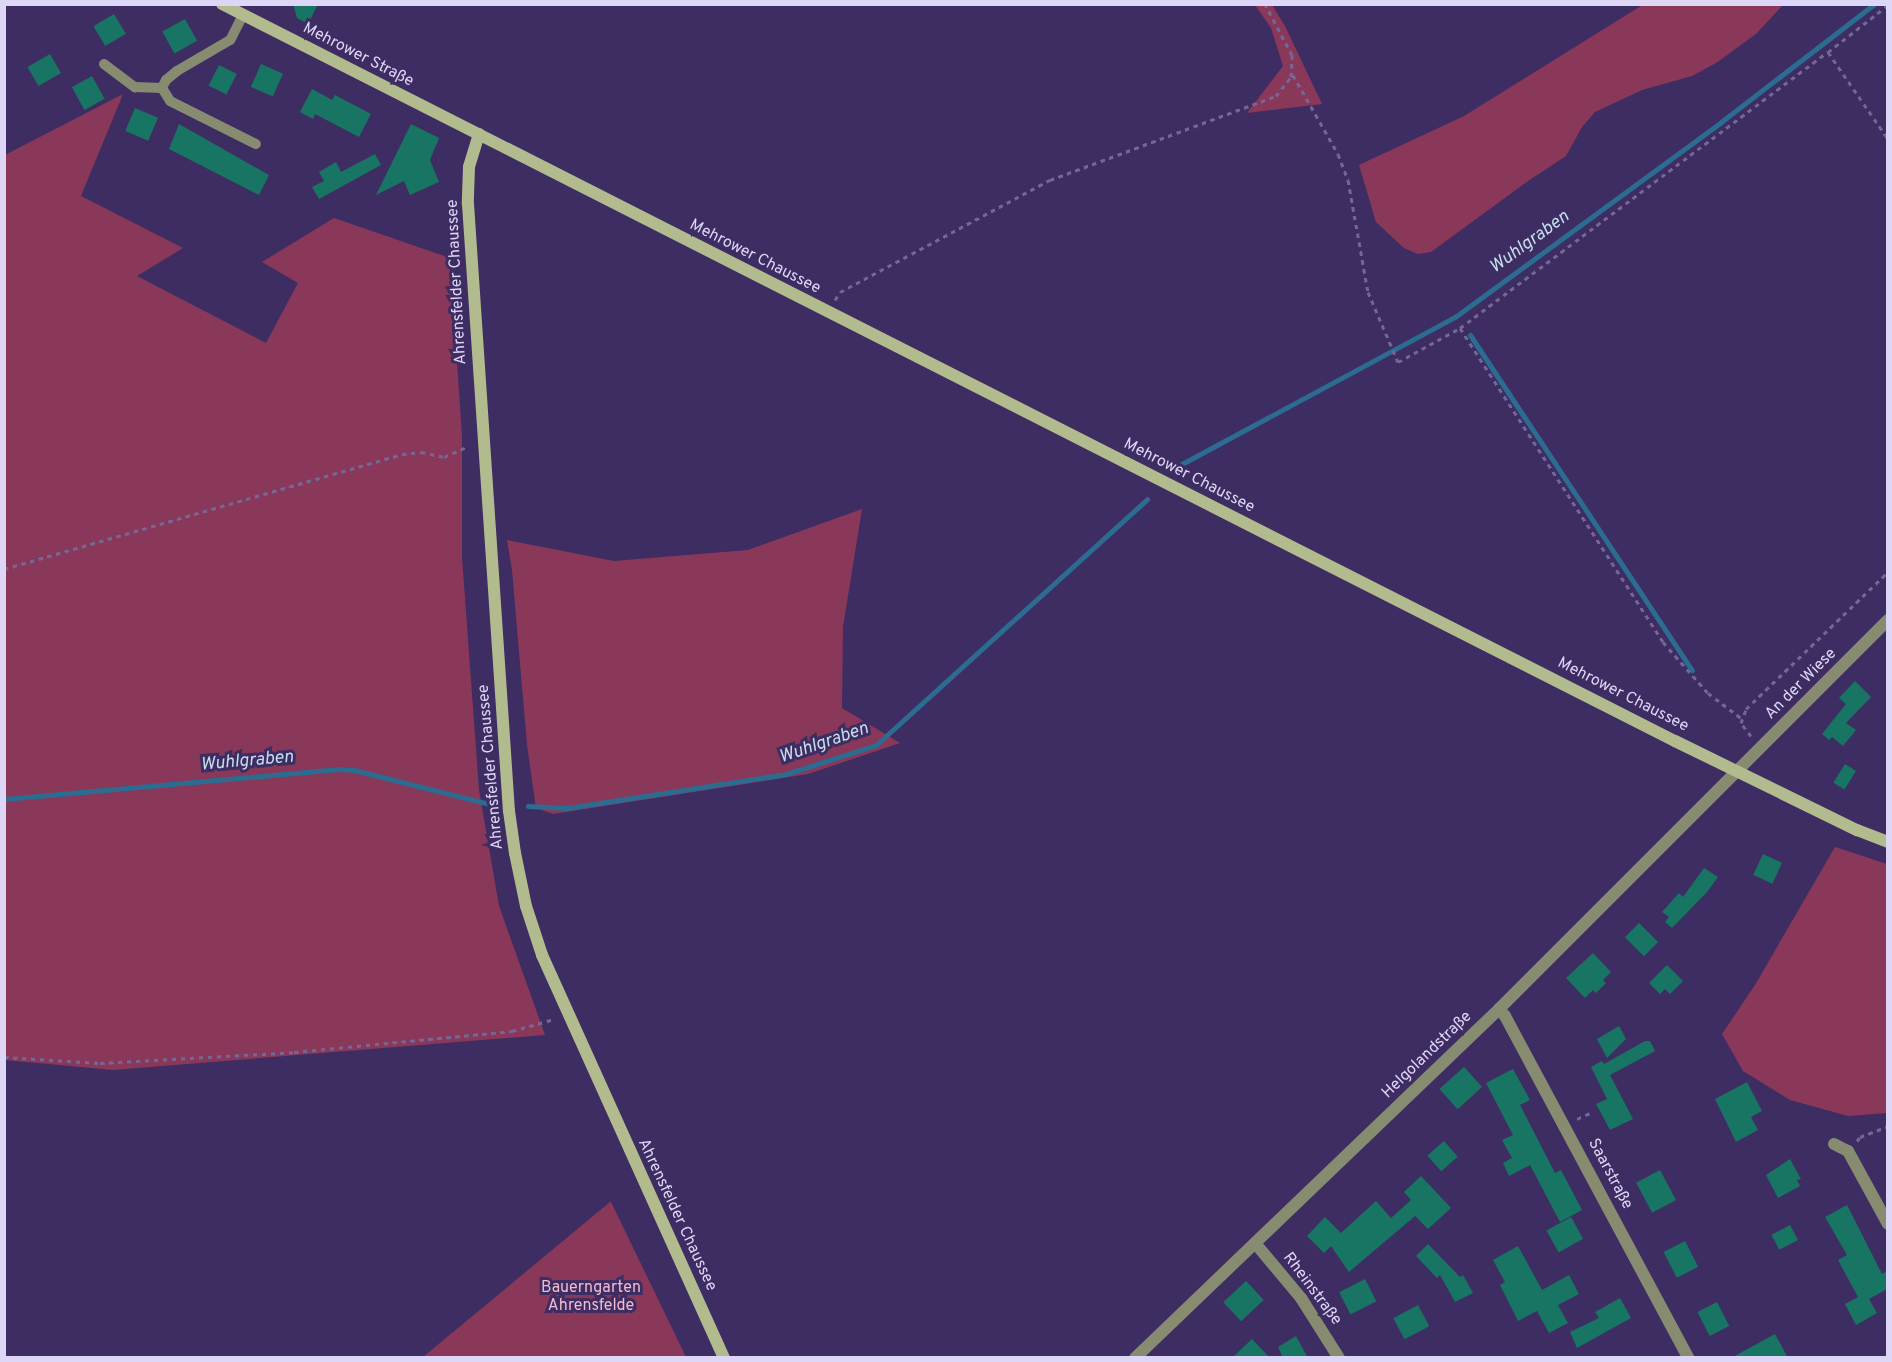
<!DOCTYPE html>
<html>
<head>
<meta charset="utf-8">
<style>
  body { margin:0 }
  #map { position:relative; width:1892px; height:1362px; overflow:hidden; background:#3e2d62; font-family:Overpass,sans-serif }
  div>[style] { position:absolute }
  .green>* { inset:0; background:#89385a }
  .stream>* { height:5px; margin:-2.5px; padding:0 2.5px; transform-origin:2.5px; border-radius:2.5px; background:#2b6c90 }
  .building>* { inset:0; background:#187564; transform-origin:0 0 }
  .path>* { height:3px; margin-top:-1.5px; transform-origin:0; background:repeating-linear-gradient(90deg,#756795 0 4.5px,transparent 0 9px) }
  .service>* { height:10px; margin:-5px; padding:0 5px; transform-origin:5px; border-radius:5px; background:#878c70 }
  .minor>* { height:12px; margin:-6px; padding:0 6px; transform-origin:6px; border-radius:6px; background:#878c70 }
  .secondary>* { height:12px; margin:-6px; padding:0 6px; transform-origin:6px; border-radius:6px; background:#b2bb8e }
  span { translate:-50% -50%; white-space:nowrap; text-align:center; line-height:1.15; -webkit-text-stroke:6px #3e2d62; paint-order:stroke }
  .street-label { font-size:16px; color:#ded6f7 }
  .park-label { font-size:16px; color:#f4bace }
  .water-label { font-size:18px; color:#c5deee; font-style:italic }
  .frame { position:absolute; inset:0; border:6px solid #ded6f7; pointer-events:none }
</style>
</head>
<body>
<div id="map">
  <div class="green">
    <div style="clip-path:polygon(1644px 4px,1783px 5px,1756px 34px,1716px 63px,1692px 76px,1642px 90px,1595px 112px,1582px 127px,1566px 156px,1528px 181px,1431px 252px,1418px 254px,1404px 248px,1376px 222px,1359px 165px,1464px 116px)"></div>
    <div style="clip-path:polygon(1255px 5px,1272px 5px,1285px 26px,1322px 104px,1247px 113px,1283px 66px,1271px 28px)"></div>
    <div style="clip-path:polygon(123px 94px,81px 196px,183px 248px,137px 276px,266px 343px,298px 283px,262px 262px,334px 218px,450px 258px,462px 436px,462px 557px,479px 790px,499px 906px,545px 1035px,113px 1070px,5px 1060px,5px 155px)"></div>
    <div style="clip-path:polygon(862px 509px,843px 627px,842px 708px,900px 743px,808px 774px,553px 814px,536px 808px,527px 745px,512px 570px,507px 540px,614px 561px,748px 550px)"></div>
    <div style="clip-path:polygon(1835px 847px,1887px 864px,1887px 1113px,1848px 1116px,1790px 1100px,1743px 1071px,1722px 1034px,1755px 985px)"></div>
    <div style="clip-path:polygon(611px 1202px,686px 1357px,423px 1357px,610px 1202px)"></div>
  </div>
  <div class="stream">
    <div style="left:1470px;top:335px;width:402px;rotate:56.5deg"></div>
    <div style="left:1178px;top:466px;width:315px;rotate:-28.3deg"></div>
    <div style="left:1455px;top:317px;width:330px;rotate:-36.2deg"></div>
    <div style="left:1721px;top:122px;width:193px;rotate:-37.6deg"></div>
    <div style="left:4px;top:799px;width:334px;rotate:-5.1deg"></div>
    <div style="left:337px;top:769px;width:17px;rotate:3deg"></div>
    <div style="left:354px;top:770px;width:139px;rotate:14.1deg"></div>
    <div style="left:528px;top:806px;width:39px;rotate:3deg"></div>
    <div style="left:567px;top:808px;width:222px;rotate:-8.8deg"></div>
    <div style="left:786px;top:774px;width:95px;rotate:-17.9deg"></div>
    <div style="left:876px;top:745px;width:366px;rotate:-42.2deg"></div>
  </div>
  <div class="building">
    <div style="clip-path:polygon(293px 4px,318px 4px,308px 24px,297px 18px)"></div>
    <div style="left:114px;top:14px;width:23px;height:24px;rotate:59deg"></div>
    <div style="left:185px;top:19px;width:25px;height:26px;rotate:61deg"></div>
    <div style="left:50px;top:54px;width:22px;height:26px;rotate:60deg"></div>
    <div style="left:261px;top:64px;width:24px;height:25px;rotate:24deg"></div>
    <div style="left:219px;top:65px;width:20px;height:23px;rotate:27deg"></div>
    <div style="left:92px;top:76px;width:26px;height:23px;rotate:61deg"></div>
    <div style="clip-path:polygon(312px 89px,332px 100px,335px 95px,371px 114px,359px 137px,315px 114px,313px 119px,300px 112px)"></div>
    <div style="left:135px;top:108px;width:25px;height:25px;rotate:23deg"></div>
    <div style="clip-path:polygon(179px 124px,269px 175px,259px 195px,169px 149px)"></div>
    <div style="clip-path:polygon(411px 124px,439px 138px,430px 160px,439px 182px,410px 195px,404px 181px,376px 195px)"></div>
    <div style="clip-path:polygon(375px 154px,381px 165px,319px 199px,312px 187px,324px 181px,319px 172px,336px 162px,341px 172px)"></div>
    <div style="clip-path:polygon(1855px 681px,1871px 697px,1846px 723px,1856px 730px,1843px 746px,1832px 737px,1829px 740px,1822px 734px,1846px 704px,1839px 698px)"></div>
    <div style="left:1845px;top:764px;width:13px;height:22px;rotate:32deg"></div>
    <div style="left:1763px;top:854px;width:21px;height:23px;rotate:25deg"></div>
    <div style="clip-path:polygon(1704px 868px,1718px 877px,1707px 892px,1672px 928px,1665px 922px,1669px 917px,1662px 912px,1679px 893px,1683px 897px)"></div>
    <div style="left:1639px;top:923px;width:27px;height:20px;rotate:45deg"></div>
    <div style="clip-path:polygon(1593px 953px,1611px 972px,1603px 980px,1606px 983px,1596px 993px,1593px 990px,1585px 998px,1566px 978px)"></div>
    <div style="clip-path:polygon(1667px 965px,1683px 981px,1670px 994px,1665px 989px,1660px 994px,1649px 983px)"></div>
    <div style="clip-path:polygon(1619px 1026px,1626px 1039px,1607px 1058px,1597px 1039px)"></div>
    <div style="clip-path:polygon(1645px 1041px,1650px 1041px,1655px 1051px,1610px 1075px,1633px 1119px,1610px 1130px,1596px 1104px,1607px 1099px,1591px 1067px,1602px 1061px,1604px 1064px)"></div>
    <div style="left:1464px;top:1067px;width:27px;height:33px;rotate:48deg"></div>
    <div style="clip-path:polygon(1513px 1069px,1530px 1100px,1520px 1105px,1555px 1173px,1561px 1170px,1582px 1210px,1560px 1222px,1530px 1165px,1509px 1176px,1503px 1163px,1512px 1158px,1502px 1140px,1513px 1135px,1486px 1083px)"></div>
    <div style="clip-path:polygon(1747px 1082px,1762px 1111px,1751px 1117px,1758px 1130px,1736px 1142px,1715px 1099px)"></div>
    <div style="left:1444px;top:1141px;width:21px;height:22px;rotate:49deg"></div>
    <div style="clip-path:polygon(1790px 1159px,1801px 1179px,1797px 1180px,1800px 1186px,1778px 1198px,1766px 1175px)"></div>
    <div style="left:1660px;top:1170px;width:34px;height:27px;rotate:62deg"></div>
    <div style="clip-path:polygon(1421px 1176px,1451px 1208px,1428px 1229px,1415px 1216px,1349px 1272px,1331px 1246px,1324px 1253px,1307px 1236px,1325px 1217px,1341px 1233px,1376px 1201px,1391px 1218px,1411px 1200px,1404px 1192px)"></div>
    <div style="clip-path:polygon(1847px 1205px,1882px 1274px,1887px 1271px,1887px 1289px,1869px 1299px,1877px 1313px,1856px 1325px,1845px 1304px,1858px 1297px,1838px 1260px,1847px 1255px,1825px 1217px)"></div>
    <div style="left:1571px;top:1217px;width:25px;height:28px;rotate:61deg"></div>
    <div style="left:1790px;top:1225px;width:17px;height:21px;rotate:62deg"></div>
    <div style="left:1685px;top:1241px;width:29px;height:24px;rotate:63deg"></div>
    <div style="clip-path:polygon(1428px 1244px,1460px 1277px,1463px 1275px,1473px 1293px,1455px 1302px,1440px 1275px,1437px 1278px,1416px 1256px)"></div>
    <div style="clip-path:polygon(1518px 1246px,1542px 1290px,1569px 1275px,1579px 1294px,1558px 1305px,1568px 1323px,1549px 1333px,1537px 1311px,1518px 1321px,1500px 1285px,1505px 1282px,1493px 1260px)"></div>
    <div style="left:1365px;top:1279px;width:25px;height:29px;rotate:63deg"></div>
    <div style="left:1246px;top:1281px;width:26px;height:31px;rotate:47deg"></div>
    <div style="clip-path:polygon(1620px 1298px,1631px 1318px,1577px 1348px,1570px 1332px,1599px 1318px,1595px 1312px)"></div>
    <div style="left:1717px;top:1302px;width:27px;height:22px;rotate:63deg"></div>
    <div style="left:1418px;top:1305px;width:24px;height:28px;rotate:62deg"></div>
    <div style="clip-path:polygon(1775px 1334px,1788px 1358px,1731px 1358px)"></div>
    <div style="clip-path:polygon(1296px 1336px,1308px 1358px,1283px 1358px,1278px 1347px)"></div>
    <div style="clip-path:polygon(1252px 1339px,1270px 1358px,1232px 1358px)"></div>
  </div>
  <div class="path">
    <div style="left:1888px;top:5px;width:76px;rotate:141.9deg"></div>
    <div style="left:1828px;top:52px;width:106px;rotate:55.4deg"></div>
    <div style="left:1291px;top:77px;width:3px;rotate:-45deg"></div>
    <div style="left:1293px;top:75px;width:91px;rotate:60.3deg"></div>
    <div style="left:1338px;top:154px;width:28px;rotate:69deg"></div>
    <div style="left:1348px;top:180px;width:114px;rotate:79.9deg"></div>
    <div style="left:1368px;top:292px;width:76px;rotate:66.8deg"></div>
    <div style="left:1398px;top:362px;width:71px;rotate:-28.7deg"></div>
    <div style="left:1460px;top:328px;width:460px;rotate:-36.9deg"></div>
    <div style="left:835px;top:300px;width:9px;rotate:-58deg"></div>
    <div style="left:840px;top:292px;width:238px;rotate:-28.1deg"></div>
    <div style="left:1050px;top:180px;width:241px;rotate:-20.4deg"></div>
    <div style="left:1276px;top:96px;width:24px;rotate:-52deg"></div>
    <div style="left:1291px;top:77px;width:22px;rotate:-87deg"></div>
    <div style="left:1292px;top:55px;width:58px;rotate:-117.9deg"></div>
    <div style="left:1460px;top:328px;width:374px;rotate:57.1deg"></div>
    <div style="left:1663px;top:642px;width:68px;rotate:48.6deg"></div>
    <div style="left:1708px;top:693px;width:41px;rotate:37.1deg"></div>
    <div style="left:4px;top:569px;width:414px;rotate:-16.1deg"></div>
    <div style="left:402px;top:454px;width:19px;rotate:-6deg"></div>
    <div style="left:421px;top:452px;width:24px;rotate:12deg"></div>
    <div style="left:444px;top:457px;width:27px;rotate:-24deg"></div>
    <div style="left:1751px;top:736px;width:16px;rotate:-128deg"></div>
    <div style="left:1741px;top:723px;width:15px;rotate:-70deg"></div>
    <div style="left:1746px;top:709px;width:197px;rotate:-44deg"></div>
    <div style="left:4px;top:1057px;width:96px;rotate:3.6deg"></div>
    <div style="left:100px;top:1063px;width:194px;rotate:-3.2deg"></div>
    <div style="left:294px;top:1052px;width:219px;rotate:-5.5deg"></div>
    <div style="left:512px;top:1031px;width:44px;rotate:-15.9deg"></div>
    <div style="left:1577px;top:1119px;width:14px;rotate:-25deg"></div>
    <div style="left:1857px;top:1141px;width:5px;rotate:-53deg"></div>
    <div style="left:1860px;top:1137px;width:30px;rotate:-21deg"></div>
  </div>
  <div class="service">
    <div style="left:243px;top:15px;width:28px;rotate:117deg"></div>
    <div style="left:230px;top:40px;width:61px;rotate:149.7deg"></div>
    <div style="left:177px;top:71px;width:14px;rotate:141deg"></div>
    <div style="left:166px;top:80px;width:9px;rotate:117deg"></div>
    <div style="left:162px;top:88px;width:15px;rotate:58deg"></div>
    <div style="left:170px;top:101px;width:96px;rotate:26.6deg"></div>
    <div style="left:104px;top:64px;width:39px;rotate:37deg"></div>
    <div style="left:135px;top:87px;width:27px;rotate:2deg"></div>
  </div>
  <div class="minor">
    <div style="left:1499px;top:1009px;width:9px;rotate:49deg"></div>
    <div style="left:1505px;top:1016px;width:388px;rotate:61.8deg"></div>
    <div style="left:1834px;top:1144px;width:16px;rotate:27deg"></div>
    <div style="left:1848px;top:1151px;width:83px;rotate:61.3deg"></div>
    <div style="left:1255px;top:1243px;width:72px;rotate:50.1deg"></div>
    <div style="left:1301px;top:1298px;width:71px;rotate:57.7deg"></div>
    <div style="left:1135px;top:1358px;width:504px;rotate:-43.79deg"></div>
    <div style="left:1499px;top:1009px;width:550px;rotate:-45deg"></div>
  </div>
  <div class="secondary">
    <div style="left:222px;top:4px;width:1629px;rotate:26.9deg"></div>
    <div style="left:1675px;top:741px;width:203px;rotate:26.1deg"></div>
    <div style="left:1857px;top:830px;width:33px;rotate:21deg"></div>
    <div style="left:479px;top:134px;width:34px;rotate:107deg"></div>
    <div style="left:469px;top:167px;width:37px;rotate:92deg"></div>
    <div style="left:468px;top:204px;width:608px;rotate:86.14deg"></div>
    <div style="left:509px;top:811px;width:42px;rotate:81.9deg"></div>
    <div style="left:515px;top:853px;width:54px;rotate:78.3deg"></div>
    <div style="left:526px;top:906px;width:52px;rotate:71.9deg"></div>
    <div style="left:542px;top:955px;width:442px;rotate:65.7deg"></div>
  </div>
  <div class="street-label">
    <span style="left:358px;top:55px;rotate:27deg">Mehrower Straße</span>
    <span style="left:755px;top:257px;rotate:27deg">Mehrower Chaussee</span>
    <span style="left:457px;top:282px;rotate:-93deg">Ahrensfelder Chaussee</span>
    <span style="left:1189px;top:476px;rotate:27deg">Mehrower Chaussee</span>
    <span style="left:1801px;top:684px;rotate:-45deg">An der Wiese</span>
    <span style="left:1623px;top:695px;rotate:27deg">Mehrower Chaussee</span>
    <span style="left:491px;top:767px;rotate:-95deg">Ahrensfelder Chaussee</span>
    <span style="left:1427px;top:1055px;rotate:-44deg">Helgolandstraße</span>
    <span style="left:1610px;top:1174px;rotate:62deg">Saarstraße</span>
    <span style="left:677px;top:1215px;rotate:65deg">Ahrensfelder Chaussee</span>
    <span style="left:1312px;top:1289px;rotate:53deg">Rheinstraße</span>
  </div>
  <div class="park-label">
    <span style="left:591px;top:1297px">Bauerngarten<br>Ahrensfelde</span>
  </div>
  <div class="water-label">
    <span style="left:1530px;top:243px;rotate:-36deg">Wuhlgraben</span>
    <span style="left:824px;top:744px;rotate:-19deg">Wuhlgraben</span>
    <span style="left:247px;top:762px;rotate:-5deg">Wuhlgraben</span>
  </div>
  <div class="frame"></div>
</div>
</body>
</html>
